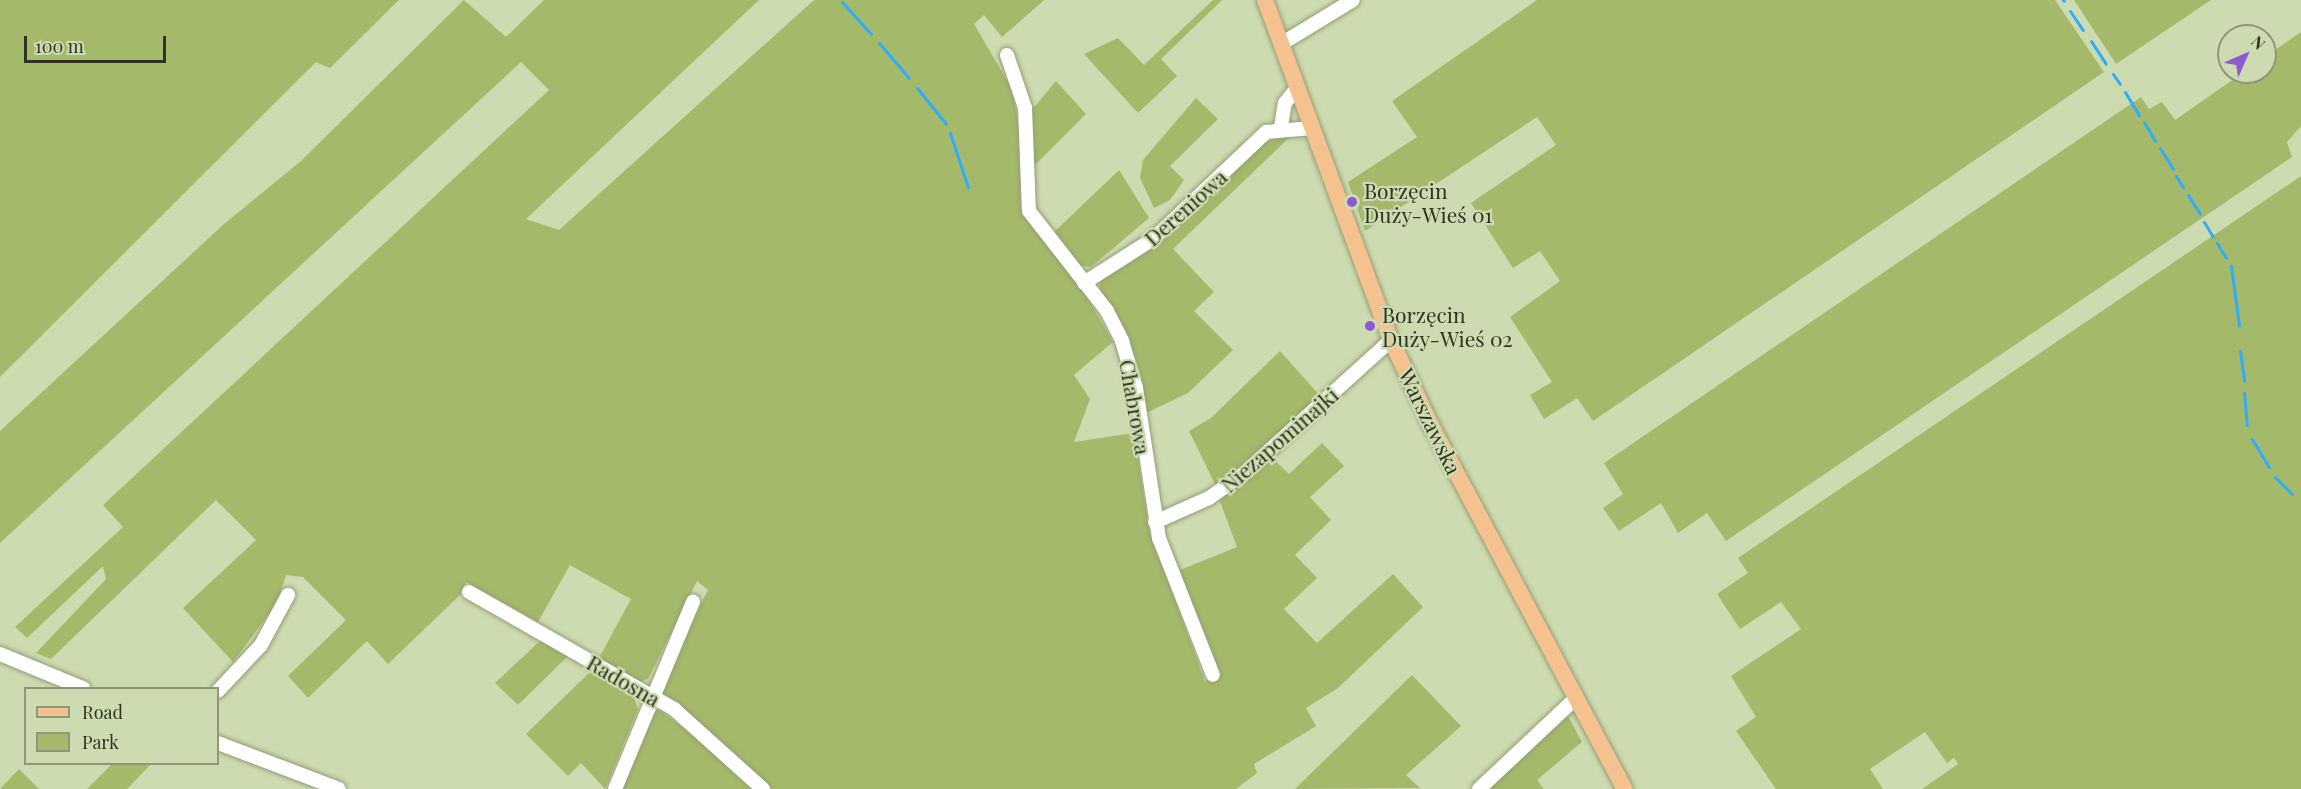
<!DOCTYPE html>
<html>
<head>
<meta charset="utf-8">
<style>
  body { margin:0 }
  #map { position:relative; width:2301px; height:789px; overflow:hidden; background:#cddbb0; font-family:"Playfair Display",serif }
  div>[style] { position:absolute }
  .green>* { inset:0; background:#a4ba6a }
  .stream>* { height:3px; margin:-1.5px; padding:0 1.5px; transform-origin:1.5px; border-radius:1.5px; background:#2fadfa }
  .roads { filter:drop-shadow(0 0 2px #929e76) drop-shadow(0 0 2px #929e76) }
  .minor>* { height:14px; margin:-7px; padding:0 7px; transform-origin:7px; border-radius:7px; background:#fff }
  .major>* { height:16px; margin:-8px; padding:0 8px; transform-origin:8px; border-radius:8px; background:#f5c18e }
  .dots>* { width:16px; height:16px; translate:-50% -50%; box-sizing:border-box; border:3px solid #cddbb0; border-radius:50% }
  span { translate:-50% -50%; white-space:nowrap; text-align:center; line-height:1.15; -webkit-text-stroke:4.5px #cddbb0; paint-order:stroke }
  .poi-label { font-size:21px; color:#2e3322 }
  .left { translate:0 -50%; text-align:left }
  .street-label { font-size:21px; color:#2e3322 }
  .legend { position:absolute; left:24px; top:687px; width:195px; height:78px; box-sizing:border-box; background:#cddbb0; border:2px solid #8d9877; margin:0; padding:8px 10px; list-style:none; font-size:18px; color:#2e3322 }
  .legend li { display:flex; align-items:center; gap:12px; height:30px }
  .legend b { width:30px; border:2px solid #8d9877 }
  .north { position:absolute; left:2217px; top:24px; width:60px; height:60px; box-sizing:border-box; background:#cddbb0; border:2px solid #8d9877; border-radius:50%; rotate:45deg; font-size:16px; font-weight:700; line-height:24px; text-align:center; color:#2e3322 }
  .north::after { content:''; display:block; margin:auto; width:21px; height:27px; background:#8e59d1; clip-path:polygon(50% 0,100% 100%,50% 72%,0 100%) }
  .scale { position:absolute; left:24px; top:36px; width:142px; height:27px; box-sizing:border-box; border:3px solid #2e3322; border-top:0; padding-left:8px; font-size:18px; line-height:21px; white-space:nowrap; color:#2e3322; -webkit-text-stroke:4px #cddbb0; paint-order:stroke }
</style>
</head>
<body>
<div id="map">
  <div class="green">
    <div style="clip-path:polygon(0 0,399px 0,330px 68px,316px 62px,0 377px)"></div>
    <div style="clip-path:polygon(464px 0,506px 37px,544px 0,759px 0,526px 219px,559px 230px,814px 0,1044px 0,1002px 37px,984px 15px,974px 24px,1012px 89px,1019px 126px,1021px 211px,1085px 294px,1113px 342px,1074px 375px,1090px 399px,1074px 442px,1134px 433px,1149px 529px,1205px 682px,1217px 672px,1180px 570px,1237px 547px,1218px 496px,1270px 456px,1289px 474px,1322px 443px,1344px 466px,1310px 497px,1331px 520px,1295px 555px,1317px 578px,1284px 609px,1317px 643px,1393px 574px,1423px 607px,1338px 688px,1306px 708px,1316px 726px,1254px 764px,1257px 773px,1236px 789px,772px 789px,665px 697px,660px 685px,708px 590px,697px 581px,648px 679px,639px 682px,599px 658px,631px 599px,570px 565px,538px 622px,466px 582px,460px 595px,388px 664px,367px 641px,308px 698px,288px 676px,346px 620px,303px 577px,286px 575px,277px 603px,233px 662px,183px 608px,256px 540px,216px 500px,51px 659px,36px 653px,106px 579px,103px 566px,27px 638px,15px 627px,123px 527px,103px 505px,549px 90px,521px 62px,0 543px,0 431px,224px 224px,301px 161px)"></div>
    <div style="clip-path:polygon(1213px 0,1222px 0,1161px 59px,1177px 76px,1138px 113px,1084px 54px,1118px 38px,1144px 65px)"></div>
    <div style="clip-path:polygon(1537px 0,2055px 0,2104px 72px,1593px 421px,1577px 398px,1544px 419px,1530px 395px,1552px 382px,1510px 317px,1560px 281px,1540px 251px,1513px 268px,1471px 203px,1556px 145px,1537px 117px,1365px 231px,1348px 182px,1417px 137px,1392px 101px)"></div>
    <div style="clip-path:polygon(2074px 0,2211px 0,2116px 64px)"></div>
    <div style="clip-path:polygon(2301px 32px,2301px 126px,2287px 142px,2292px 157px,1726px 541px,1707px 513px,1678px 533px,1661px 503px,1619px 531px,1603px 508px,1623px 494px,1604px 463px,2141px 97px,2149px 109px,2162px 102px,2175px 120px,2244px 72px,2265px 72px,2265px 57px)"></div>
    <div style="clip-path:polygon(1056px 81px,1086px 114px,1033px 167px,1031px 111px)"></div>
    <div style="clip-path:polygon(1196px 98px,1218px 119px,1170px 166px,1184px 180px,1170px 200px,1154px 208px,1140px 178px,1143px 160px)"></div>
    <div style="clip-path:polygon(1295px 132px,1173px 249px,1214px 292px,1194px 311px,1233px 350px,1188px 393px,1146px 413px,1136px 360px,1100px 292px,1100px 281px,1164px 240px,1263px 143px)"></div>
    <div style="clip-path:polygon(1119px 170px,1149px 218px,1091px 267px,1078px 266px,1052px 234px)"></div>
    <div style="clip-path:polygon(2301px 176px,2301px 789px,1922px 789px,1958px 764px,1954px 758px,1947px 763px,1925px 732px,1870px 769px,1883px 789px,1776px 789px,1736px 731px,1756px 717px,1731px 676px,1801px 629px,1781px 602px,1740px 629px,1717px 594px,1748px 573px,1738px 558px)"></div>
    <div style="clip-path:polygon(1280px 351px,1322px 398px,1217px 488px,1189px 431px,1211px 418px)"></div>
    <div style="clip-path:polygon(541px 640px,568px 656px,518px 705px,495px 683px)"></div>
    <div style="clip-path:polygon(592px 670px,633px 695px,638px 709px,605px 789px,581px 763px,568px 776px,526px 734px)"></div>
    <div style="clip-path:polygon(1412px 675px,1461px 726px,1406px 775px,1420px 788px,1295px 789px)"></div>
    <div style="clip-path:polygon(659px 710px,695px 736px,751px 789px,621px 789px,651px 713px)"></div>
    <div style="clip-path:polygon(1568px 716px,1582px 742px,1537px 780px,1544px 789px,1488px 789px)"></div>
    <div style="clip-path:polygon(112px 764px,151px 764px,127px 789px,87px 789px)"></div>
    <div style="clip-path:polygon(19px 769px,39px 789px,0 789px)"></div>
  </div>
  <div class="stream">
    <div style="left:2063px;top:0;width:1px;rotate:45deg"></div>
    <div style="left:842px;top:2px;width:43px;rotate:47.8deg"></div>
    <div style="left:2070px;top:11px;width:23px;rotate:56deg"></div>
    <div style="left:2091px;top:41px;width:27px;rotate:57deg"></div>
    <div style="left:879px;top:43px;width:46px;rotate:49.4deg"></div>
    <div style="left:2113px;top:74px;width:12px;rotate:55deg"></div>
    <div style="left:917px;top:88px;width:46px;rotate:51.1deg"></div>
    <div style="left:2125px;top:92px;width:27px;rotate:59deg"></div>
    <div style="left:2144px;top:122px;width:22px;rotate:60deg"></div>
    <div style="left:950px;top:133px;width:57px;rotate:71.6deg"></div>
    <div style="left:2160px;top:148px;width:25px;rotate:58deg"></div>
    <div style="left:2176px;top:176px;width:13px;rotate:58deg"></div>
    <div style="left:2188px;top:195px;width:22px;rotate:58deg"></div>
    <div style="left:2204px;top:222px;width:17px;rotate:59deg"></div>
    <div style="left:2217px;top:243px;width:17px;rotate:59deg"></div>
    <div style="left:2231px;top:266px;width:60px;rotate:82.3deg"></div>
    <div style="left:2240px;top:351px;width:30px;rotate:82deg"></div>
    <div style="left:2244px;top:393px;width:32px;rotate:85deg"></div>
    <div style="left:2252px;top:439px;width:33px;rotate:59deg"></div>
    <div style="left:2275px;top:477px;width:24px;rotate:45deg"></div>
  </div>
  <div class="roads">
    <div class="minor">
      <div style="left:1281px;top:44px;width:84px;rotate:-31.4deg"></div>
      <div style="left:1007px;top:55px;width:56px;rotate:71.2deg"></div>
      <div style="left:1025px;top:108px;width:103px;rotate:87.8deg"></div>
      <div style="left:1029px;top:211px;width:127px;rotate:52deg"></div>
      <div style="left:1107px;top:311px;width:34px;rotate:63deg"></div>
      <div style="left:1122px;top:341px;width:49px;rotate:73.4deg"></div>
      <div style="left:1136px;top:388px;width:152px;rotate:81.3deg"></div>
      <div style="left:1159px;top:538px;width:147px;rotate:68.5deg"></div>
      <div style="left:1281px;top:127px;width:24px;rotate:-81deg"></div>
      <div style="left:1285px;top:103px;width:19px;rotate:-51deg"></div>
      <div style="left:1084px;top:283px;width:82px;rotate:-32.5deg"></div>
      <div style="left:1153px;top:239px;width:156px;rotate:-43.4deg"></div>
      <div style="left:1266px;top:132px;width:46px;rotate:-5deg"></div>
      <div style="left:1155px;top:522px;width:59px;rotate:-24deg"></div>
      <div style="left:1209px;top:498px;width:39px;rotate:-35deg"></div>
      <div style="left:1241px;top:476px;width:202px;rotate:-42.2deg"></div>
      <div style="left:469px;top:592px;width:236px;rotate:29.7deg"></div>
      <div style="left:674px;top:709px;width:120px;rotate:42deg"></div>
      <div style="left:0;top:654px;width:90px;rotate:22.3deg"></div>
      <div style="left:218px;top:691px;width:63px;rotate:-46.9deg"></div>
      <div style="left:261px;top:645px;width:57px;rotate:-61.6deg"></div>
      <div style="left:218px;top:743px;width:129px;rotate:20.8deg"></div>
      <div style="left:615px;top:789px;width:203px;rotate:-67.4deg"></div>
      <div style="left:1479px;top:789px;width:133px;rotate:-43.2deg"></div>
    </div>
    <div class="major">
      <div style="left:1265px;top:0;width:363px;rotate:69.7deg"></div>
      <div style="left:1391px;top:340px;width:92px;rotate:64.8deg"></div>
      <div style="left:1430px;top:423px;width:415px;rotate:62deg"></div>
    </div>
  </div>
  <div class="dots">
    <div style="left:1352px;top:202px;background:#8e59d1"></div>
    <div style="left:1370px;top:326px;background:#8e59d1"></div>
  </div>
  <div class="poi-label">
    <span class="left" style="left:1364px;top:202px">Borzęcin<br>Duży-Wieś 01</span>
    <span class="left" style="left:1382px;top:326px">Borzęcin<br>Duży-Wieś 02</span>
  </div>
  <div class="street-label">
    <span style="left:1185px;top:207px;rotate:-42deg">Dereniowa</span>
    <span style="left:1136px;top:407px;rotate:80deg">Chabrowa</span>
    <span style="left:1431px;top:421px;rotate:64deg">Warszawska</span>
    <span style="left:1279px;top:439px;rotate:-41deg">Niezapominajki</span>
    <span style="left:624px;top:680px;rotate:30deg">Radosna</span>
  </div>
  <ul class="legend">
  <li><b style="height:8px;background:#f5c18e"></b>Road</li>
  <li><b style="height:16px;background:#a4ba6a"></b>Park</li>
  </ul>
  <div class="north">N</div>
  <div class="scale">100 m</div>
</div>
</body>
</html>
